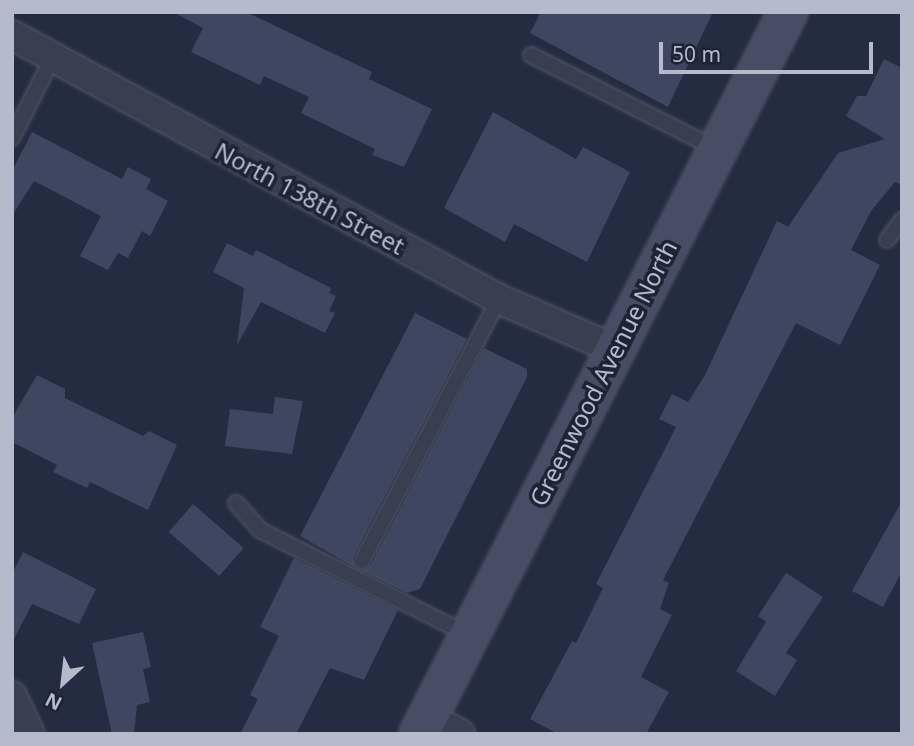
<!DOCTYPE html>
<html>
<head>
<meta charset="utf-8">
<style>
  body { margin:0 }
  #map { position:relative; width:914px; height:746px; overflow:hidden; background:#242c41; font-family:"Noto Sans",sans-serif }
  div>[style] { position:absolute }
  .building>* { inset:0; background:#3e475f; transform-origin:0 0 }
  .roads { filter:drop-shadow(0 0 2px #505768) drop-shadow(0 0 2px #505768) }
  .lane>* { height:14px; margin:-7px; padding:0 7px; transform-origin:7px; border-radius:7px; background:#383f51 }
  .street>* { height:28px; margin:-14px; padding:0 14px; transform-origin:14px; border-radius:14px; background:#383f51 }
  .secondary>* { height:38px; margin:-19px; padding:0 19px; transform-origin:19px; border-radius:19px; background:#464d64 }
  span { translate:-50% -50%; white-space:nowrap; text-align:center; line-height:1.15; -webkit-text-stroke:7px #1d2436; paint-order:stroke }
  .street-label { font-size:24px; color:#b5bbcb }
  .frame { position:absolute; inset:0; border:14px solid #b5bbcb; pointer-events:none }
  .north { position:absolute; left:28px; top:648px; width:70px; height:70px; -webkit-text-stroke:5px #1d2436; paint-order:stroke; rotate:207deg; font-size:19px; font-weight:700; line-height:28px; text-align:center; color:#b5bbcb }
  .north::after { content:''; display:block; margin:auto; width:24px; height:32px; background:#b5bbcb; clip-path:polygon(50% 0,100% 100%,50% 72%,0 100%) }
  .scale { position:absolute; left:659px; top:42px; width:214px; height:32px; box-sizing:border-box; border:4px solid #b5bbcb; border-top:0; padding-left:9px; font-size:21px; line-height:24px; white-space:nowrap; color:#b5bbcb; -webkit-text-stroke:5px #1d2436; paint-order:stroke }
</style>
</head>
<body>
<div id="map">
  <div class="building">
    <div style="clip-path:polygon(173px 12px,246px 12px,372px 72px,369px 79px,432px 109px,404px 167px,372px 155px,375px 149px,301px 113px,309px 97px,264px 76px,260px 85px,191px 52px,203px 28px)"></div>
    <div style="clip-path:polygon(541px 12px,713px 12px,668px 107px,530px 33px)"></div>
    <div style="clip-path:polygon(884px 59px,902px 68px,902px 185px,895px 182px,871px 211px,851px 250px,880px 265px,840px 345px,796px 323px,663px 580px,669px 583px,660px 609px,672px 615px,641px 677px,669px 692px,646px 734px,558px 734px,530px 719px,572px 641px,576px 643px,603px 588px,596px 584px,676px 427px,659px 419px,672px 394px,688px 402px,705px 375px,777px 221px,788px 227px,838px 153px,885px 139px,846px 116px,857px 96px,866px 96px)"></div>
    <div style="clip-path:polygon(493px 112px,576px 159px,583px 147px,630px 172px,587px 262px,514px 224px,505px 242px,444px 208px)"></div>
    <div style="clip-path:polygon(32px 132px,122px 179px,128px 167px,151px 179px,146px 189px,168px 201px,150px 236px,142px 231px,128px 258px,118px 253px,108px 270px,80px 256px,101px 216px,34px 181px,12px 216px,12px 171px)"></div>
    <div style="clip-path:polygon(227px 243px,253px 256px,256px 250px,331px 288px,329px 293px,336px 296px,329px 311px,335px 313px,325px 333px,261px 302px,237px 345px,244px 288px,213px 272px)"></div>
    <div style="clip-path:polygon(415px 313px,467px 339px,353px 557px,354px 567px,300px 536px)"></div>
    <div style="clip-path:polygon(484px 348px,527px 369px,527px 377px,420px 589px,407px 593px,362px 571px,371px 565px)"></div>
    <div style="clip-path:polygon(37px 375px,65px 389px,65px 398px,143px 436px,149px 431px,177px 445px,148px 510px,90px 482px,87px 488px,53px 472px,57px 465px,12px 442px,12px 418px)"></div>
    <div style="clip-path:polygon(275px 397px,303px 401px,292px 454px,225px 446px,230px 409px,273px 414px)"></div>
    <div style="clip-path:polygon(902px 501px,902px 571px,883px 607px,852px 591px)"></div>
    <div style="left:193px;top:504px;width:67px;height:37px;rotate:41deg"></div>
    <div style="clip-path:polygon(23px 552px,96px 589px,79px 624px,32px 604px,12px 643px,12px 574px)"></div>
    <div style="clip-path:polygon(294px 558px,398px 610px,364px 680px,330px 668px,296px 734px,240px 734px,258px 699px,250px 695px,279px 636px,260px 627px)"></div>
    <div style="clip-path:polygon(786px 573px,823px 597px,786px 653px,797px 660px,775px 696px,736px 671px,766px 622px,758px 616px)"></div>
    <div style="clip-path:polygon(143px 632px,151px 667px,143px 669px,150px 702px,137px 705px,134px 734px,112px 734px,92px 643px)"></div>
  </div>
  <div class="roads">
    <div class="lane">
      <div style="left:531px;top:55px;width:208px;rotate:26.9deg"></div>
      <div style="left:12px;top:138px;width:91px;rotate:-63.2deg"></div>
      <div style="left:887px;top:240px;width:25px;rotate:-53deg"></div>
      <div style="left:236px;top:503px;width:36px;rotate:48deg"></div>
      <div style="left:260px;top:530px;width:234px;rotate:26.7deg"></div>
      <div style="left:362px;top:561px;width:296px;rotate:-62.4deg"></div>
    </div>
    <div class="street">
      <div style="left:12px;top:35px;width:554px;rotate:28.46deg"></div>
      <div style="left:499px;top:299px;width:125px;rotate:23.5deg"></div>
      <div style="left:12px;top:696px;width:42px;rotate:64.7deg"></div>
      <div style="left:427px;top:717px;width:37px;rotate:27deg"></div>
    </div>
    <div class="secondary">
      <div style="left:419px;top:734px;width:811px;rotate:-62.93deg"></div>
    </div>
  </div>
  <div class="street-label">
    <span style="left:310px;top:198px;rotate:28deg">North 138th Street</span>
    <span style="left:603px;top:373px;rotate:-63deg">Greenwood Avenue North</span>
  </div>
  <div class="frame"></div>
  <div class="north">N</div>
  <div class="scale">50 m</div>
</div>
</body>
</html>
